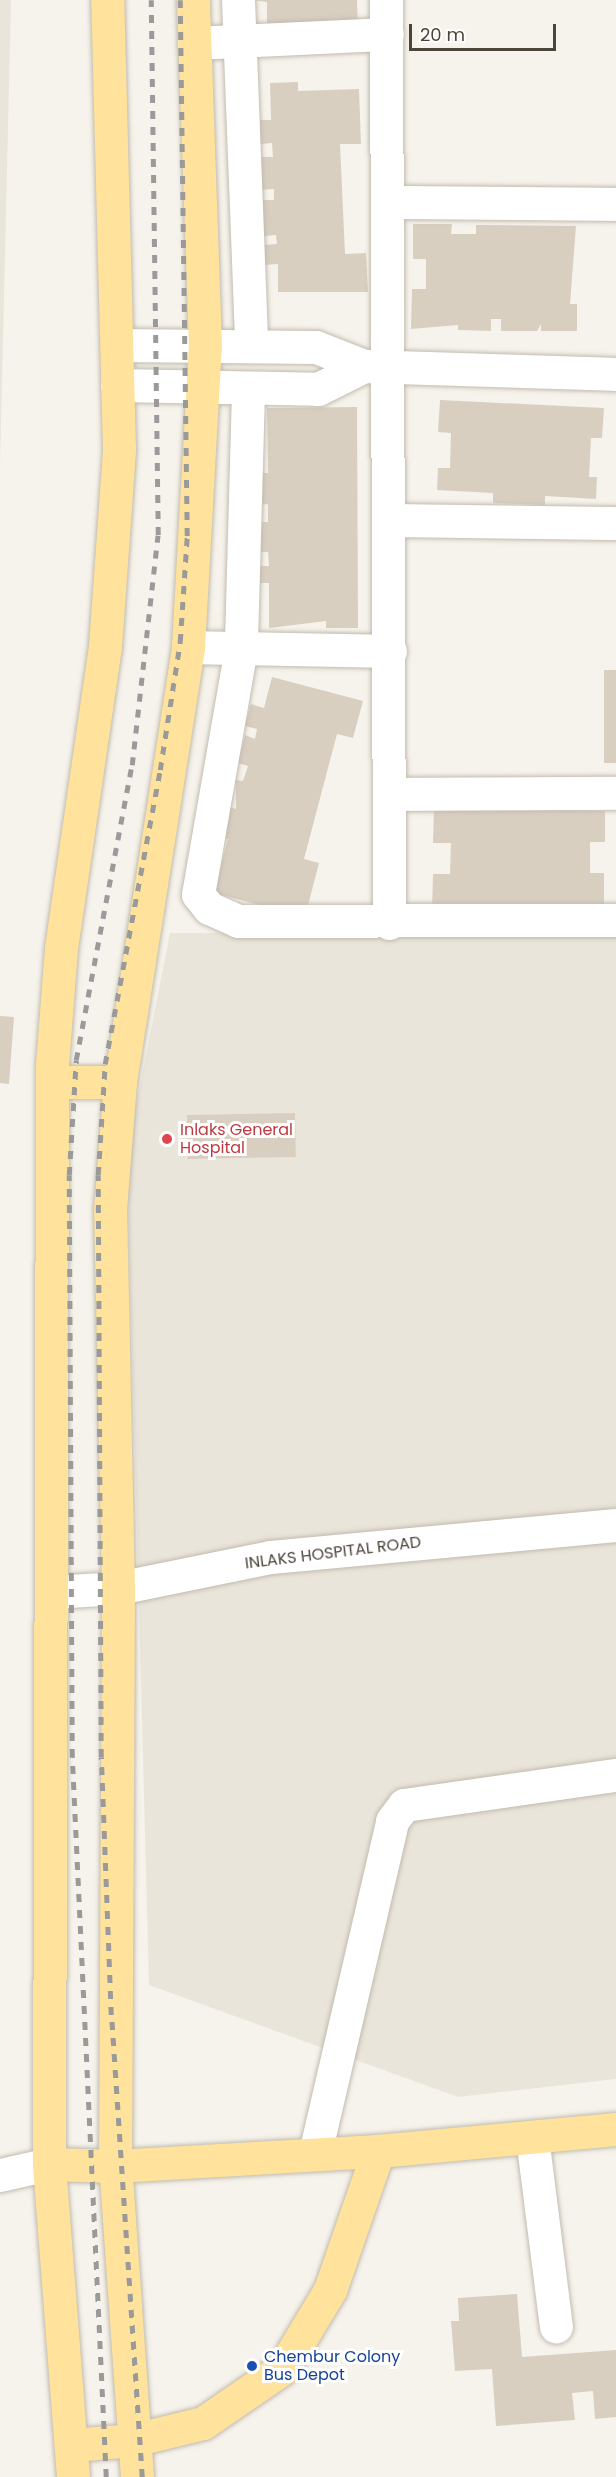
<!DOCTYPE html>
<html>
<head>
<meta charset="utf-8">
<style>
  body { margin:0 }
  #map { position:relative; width:616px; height:2477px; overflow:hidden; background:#f6f3ec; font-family:Poppins,sans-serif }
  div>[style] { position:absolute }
  .residential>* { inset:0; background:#eae5da }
  .building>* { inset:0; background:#d8cfc1; transform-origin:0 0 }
  .roads { filter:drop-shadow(0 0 2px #c2bbae) drop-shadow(0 0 2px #c2bbae) }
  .minor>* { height:33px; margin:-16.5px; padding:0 16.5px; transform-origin:16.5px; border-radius:16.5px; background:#fff }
  .major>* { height:33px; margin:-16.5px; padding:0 16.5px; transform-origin:16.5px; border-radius:16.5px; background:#ffe39c }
  .rail>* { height:4.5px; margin-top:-2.25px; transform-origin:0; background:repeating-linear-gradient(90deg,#9a9a9a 0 8px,transparent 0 16px) }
  .dots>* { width:16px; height:16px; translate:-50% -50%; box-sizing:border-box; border:3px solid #fff; border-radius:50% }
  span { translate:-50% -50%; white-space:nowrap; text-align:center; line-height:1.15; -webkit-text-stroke:6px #fff; paint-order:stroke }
  .health-label { font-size:16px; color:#be3a42 }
  .left { translate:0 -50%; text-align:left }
  .street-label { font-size:16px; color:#4b4439 }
  .transit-label { font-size:16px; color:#164399 }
  .scale { position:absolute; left:409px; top:24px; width:147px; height:27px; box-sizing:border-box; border:3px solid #4b4439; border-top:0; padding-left:8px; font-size:18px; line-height:21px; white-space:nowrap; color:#4b4439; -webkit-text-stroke:4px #fff; paint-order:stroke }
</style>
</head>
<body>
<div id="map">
  <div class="residential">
    <div style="clip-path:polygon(0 0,11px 0,0 466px)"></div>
    <div style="clip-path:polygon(616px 932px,616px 2079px,458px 2097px,149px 1985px,127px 1152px,170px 933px)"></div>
  </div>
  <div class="building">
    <div style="clip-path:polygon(253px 0,357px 0,358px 28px,267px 30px,267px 2px)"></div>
    <div style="clip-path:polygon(298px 82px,298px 91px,359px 89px,361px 144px,340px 144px,345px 254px,366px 253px,368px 292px,278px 292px,278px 264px,264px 265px,263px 245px,277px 244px,276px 235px,264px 236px,263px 200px,274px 200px,274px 189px,259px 190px,257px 157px,273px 157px,272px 143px,260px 144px,260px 120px,271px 120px,270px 83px)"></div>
    <div style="clip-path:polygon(413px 224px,452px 224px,451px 234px,476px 234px,476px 225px,576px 226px,570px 304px,577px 304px,577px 331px,541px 331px,541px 324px,537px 331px,501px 331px,501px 319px,491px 319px,491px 331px,458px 330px,458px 325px,411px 329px,412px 289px,426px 289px,426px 259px,413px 259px)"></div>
    <div style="clip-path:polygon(440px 400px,604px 408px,602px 438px,591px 438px,589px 477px,597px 477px,596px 499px,545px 496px,545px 505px,493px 503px,493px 493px,437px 490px,438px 468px,450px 468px,451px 433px,438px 432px)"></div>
    <div style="clip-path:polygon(357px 407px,358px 628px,326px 628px,326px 621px,269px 628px,269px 583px,259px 583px,259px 566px,269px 566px,268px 552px,258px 552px,257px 522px,268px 522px,268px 504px,260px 505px,260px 473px,268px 473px,267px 408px)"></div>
    <div style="left:604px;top:670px;width:12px;height:93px"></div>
    <div style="clip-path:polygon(272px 677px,363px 701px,353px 738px,337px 734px,304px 859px,319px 863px,305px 917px,214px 893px,228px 839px,218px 837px,226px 806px,236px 809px,236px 780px,243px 781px,248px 766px,238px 763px,245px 735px,255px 739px,257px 729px,245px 726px,251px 704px,264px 708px)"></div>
    <div style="clip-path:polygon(434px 808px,605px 811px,605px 842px,590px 842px,590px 873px,604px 873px,604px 913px,432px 910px,433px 874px,450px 874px,451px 843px,433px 843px)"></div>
    <div style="clip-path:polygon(0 1016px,14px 1017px,9px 1084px,0 1083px)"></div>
    <div style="left:295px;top:1113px;width:44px;height:108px;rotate:89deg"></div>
    <div style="clip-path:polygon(517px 2294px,522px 2357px,616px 2350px,616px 2417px,595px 2419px,593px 2391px,572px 2393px,575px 2420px,496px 2426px,492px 2369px,455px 2371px,451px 2321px,459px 2321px,458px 2298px)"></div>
  </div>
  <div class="roads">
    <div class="minor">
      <div style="left:238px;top:0;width:346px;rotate:87.8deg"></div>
      <div style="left:386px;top:0;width:923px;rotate:89.81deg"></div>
      <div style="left:194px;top:43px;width:193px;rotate:-2.7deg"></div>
      <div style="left:389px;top:202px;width:227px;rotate:0.5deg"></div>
      <div style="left:117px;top:345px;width:199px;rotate:0.6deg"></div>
      <div style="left:316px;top:347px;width:52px;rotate:21.6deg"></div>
      <div style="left:364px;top:366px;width:252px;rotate:1.8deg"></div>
      <div style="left:117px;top:385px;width:201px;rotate:1.1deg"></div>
      <div style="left:318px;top:389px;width:51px;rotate:-26.6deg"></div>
      <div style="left:248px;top:391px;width:257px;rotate:91.6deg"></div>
      <div style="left:241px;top:648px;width:250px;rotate:99.9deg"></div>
      <div style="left:198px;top:894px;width:18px;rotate:52deg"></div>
      <div style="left:209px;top:908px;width:32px;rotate:24deg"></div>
      <div style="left:238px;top:921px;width:378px;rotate:-0.2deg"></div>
      <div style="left:390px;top:520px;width:226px;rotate:0.8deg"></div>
      <div style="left:188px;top:647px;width:202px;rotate:1.1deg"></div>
      <div style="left:389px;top:794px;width:227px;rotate:-0.3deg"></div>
      <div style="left:52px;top:1592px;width:66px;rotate:-3.5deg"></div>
      <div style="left:118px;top:1588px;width:156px;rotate:-11.5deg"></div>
      <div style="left:271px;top:1557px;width:346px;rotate:-5.3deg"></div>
      <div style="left:532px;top:2137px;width:191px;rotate:82.8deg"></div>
      <div style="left:315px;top:2153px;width:341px;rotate:-76.9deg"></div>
      <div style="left:392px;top:1821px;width:20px;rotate:-53deg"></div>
      <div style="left:404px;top:1805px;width:214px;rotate:-8.1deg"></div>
      <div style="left:0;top:2175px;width:50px;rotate:-12.7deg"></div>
    </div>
    <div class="major">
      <div style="left:52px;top:1082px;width:68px"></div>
      <div style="left:49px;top:2164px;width:66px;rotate:1.7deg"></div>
      <div style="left:115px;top:2166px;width:263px;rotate:-3.3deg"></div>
      <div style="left:378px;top:2151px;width:239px;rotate:-5.3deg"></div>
      <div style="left:71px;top:2445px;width:62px;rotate:-4.6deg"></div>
      <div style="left:133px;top:2440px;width:72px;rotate:-13.7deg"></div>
      <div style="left:203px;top:2423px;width:97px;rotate:-34.5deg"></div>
      <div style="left:283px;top:2368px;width:91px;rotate:-58.9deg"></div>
      <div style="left:330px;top:2290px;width:147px;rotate:-70.9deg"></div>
      <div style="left:73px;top:2477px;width:314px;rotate:-94.4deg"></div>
      <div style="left:49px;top:2164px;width:1099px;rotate:-89.84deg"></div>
      <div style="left:52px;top:1065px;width:117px;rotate:-85.6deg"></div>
      <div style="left:61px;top:948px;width:305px;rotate:-81.7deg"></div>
      <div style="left:105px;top:646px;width:197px;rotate:-85.9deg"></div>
      <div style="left:119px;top:449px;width:449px;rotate:-91.5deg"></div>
      <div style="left:137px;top:2477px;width:312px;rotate:-94deg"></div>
      <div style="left:115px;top:2166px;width:578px;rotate:-89.7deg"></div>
      <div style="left:118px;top:1588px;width:379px;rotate:-91.2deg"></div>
      <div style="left:110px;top:1209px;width:127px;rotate:-85.5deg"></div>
      <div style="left:120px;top:1082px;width:440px;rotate:-81.1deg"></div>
      <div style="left:188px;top:647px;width:300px;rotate:-86.8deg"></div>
      <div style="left:205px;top:347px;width:347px;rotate:-92deg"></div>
    </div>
  </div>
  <div class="rail">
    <div style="left:106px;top:2477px;width:721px;rotate:-92.7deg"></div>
    <div style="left:72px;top:1757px;width:582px;rotate:-90.3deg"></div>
    <div style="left:69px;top:1175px;width:115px;rotate:-86.5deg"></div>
    <div style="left:76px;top:1060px;width:300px;rotate:-79.3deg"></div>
    <div style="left:132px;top:765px;width:231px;rotate:-83.6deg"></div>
    <div style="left:158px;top:535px;width:535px;rotate:-90.75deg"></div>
    <div style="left:142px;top:2477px;width:463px;rotate:-93.8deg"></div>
    <div style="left:111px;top:2015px;width:258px;rotate:-92.2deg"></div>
    <div style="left:101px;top:1757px;width:582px;rotate:-90.3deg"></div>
    <div style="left:98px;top:1175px;width:111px;rotate:-86.4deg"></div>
    <div style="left:105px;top:1064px;width:299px;rotate:-79.4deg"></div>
    <div style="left:160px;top:770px;width:130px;rotate:-81.1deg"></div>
    <div style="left:180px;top:642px;width:106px;rotate:-86.2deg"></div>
    <div style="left:187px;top:536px;width:536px;rotate:-90.75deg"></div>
  </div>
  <div class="dots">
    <div style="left:167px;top:1139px;background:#e0444e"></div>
    <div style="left:252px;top:2366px;background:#1a4fb4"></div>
  </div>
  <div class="health-label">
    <span class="left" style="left:180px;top:1139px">Inlaks General<br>Hospital</span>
  </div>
  <div class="street-label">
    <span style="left:333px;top:1553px;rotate:-7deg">INLAKS HOSPITAL ROAD</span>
  </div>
  <div class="transit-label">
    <span class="left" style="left:264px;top:2366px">Chembur Colony<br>Bus Depot</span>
  </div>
  <div class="scale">20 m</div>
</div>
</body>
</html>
